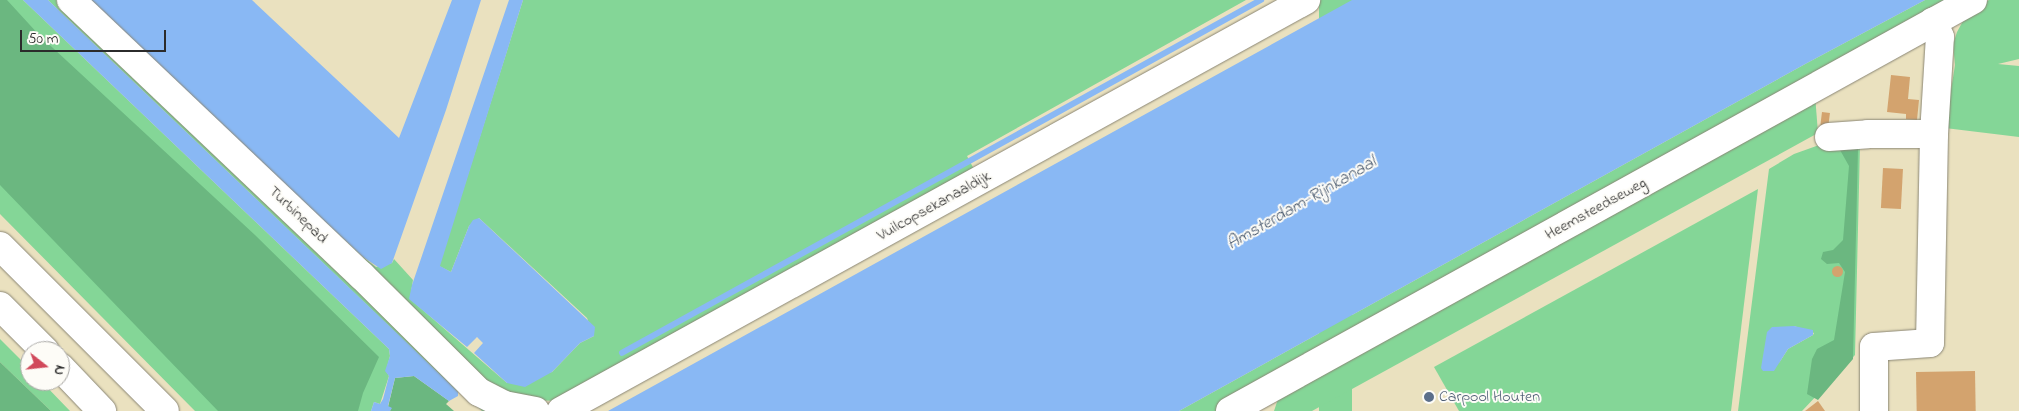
<!DOCTYPE html>
<html>
<head>
<meta charset="utf-8">
<style>
  body { margin:0 }
  #map { position:relative; width:2019px; height:411px; overflow:hidden; background:#eae1bf; font-family:"Indie Flower",sans-serif }
  div>[style] { position:absolute }
  .green>* { inset:0; background:#84d697; transform-origin:0 0 }
  .forest>* { inset:0; background:#6bb780 }
  .water>* { inset:0; background:#89b8f4 }
  .stream>* { height:5.5px; margin:-2.75px; padding:0 2.75px; transform-origin:2.75px; border-radius:2.75px; background:#89b8f4 }
  .building>* { inset:0; background:#d3a36e; transform-origin:0 0 }
  .round { border-radius:50% }
  .roads { filter:drop-shadow(0 0 1px #8a8675) drop-shadow(0 0 1px #8a8675) }
  .minor>* { height:28px; margin:-14px; padding:0 14px; transform-origin:14px; border-radius:14px; background:#fff }
  .highway>* { height:28px; margin:-14px; padding:0 14px; transform-origin:14px; border-radius:14px; background:#fff }
  .dots>* { width:14px; height:14px; translate:-50% -50%; box-sizing:border-box; border:2px solid #fdfcf7; border-radius:50% }
  span { translate:-50% -50%; white-space:nowrap; text-align:center; line-height:1.15; -webkit-text-stroke:4px #fdfcf7; paint-order:stroke }
  .street-label { font-size:16px; color:#2b2b2b }
  .service-label { font-size:16px; color:#4e5e75 }
  .left { translate:0 -50%; text-align:left }
  .water-label { font-size:18px; color:#4c5c71; font-style:italic }
  .north { position:absolute; left:20px; top:341px; width:50px; height:50px; box-sizing:border-box; background:#fdfcf7; border:1px solid #a9a8a5; border-radius:50%; rotate:106deg; font-size:14px; font-weight:700; line-height:20px; text-align:center; color:#2b2b2b }
  .north::after { content:''; display:block; margin:auto; width:18px; height:22px; background:#d1495b; clip-path:polygon(50% 0,100% 100%,50% 72%,0 100%) }
  .scale { position:absolute; left:20px; top:30px; width:146px; height:22px; box-sizing:border-box; border:2px solid #2b2b2b; border-top:0; padding-left:6px; font-size:15px; line-height:18px; white-space:nowrap; color:#2b2b2b; -webkit-text-stroke:4px #fdfcf7; paint-order:stroke }
</style>
</head>
<body>
<div id="map">
  <div class="green">
    <div style="clip-path:polygon(0 0,23px 0,389px 349px,390px 356px,386px 371px,389px 376px,380px 404px,374px 402px,371px 411px,195px 411px,0 214px)"></div>
    <div style="clip-path:polygon(48px 0,85px 0,363px 257px,376px 267px,392px 263px,394px 259px,413px 280px,410px 299px,507px 383px,552px 372px,580px 343px,594px 336px,587px 318px,479px 218px,469px 226px,451px 272px,439px 266px,523px 0,1246px 0,967px 156px,976px 173px,562px 401px,525px 400px,505px 411px,482px 411px,461px 389px,458px 392px)"></div>
    <div style="left:1319px;top:0;width:33px;height:849px"></div>
    <div style="clip-path:polygon(1925px 0,1959px 0,1217px 411px,1179px 411px,1807px 63px)"></div>
    <div style="clip-path:polygon(1989px 0,2019px 0,2019px 59px,1998px 64px,2019px 66px,2019px 137px,1945px 128px,1955px 65px,1953px 44px,1957px 32px,1963px 21px,1979px 6px)"></div>
    <div style="clip-path:polygon(1815px 95px,1818px 133px,1312px 411px,1274px 411px,1278px 399px)"></div>
    <div style="clip-path:polygon(evenodd,1822px 144px,1860px 145px,1855px 355px,1802px 411px,1738px 411px,1769px 169px,1794px 154px,1822px 144px,1794px 326px,1814px 333px,1813px 335px,1788px 349px,1779px 363px,1794px 326px)"></div>
    <div style="clip-path:polygon(1758px 189px,1731px 411px,1459px 411px,1434px 367px)"></div>
    <div style="clip-path:polygon(0 339px,30px 369px,30px 381px,41px 381px,70px 411px,51px 411px,0 362px)"></div>
  </div>
  <div class="forest">
    <div style="clip-path:polygon(0 0,7px 0,40px 36px,255px 235px,379px 357px,363px 393px,358px 411px,218px 411px,0 185px)"></div>
    <div style="clip-path:polygon(1848px 148px,1858px 149px,1853px 359px,1818px 400px,1807px 394px,1812px 359px,1817px 349px,1834px 340px,1845px 272px,1839px 263px,1827px 264px,1821px 259px,1823px 252px,1833px 250px,1843px 240px,1849px 166px,1840px 150px)"></div>
    <div style="clip-path:polygon(0 362px,51px 411px,0 411px)"></div>
    <div style="clip-path:polygon(414px 376px,449px 401px,446px 404px,454px 411px,390px 411px,391px 408px,388px 407px,395px 378px)"></div>
  </div>
  <div class="water">
    <div style="clip-path:polygon(23px 0,48px 0,448px 382px,458px 392px,458px 396px,449px 401px,414px 376px,395px 378px,388px 406px,392px 408px,390px 411px,371px 411px,374px 402px,380px 404px,383px 399px,389px 376px,385px 371px,390px 356px,389px 349px)"></div>
    <div style="clip-path:polygon(85px 0,252px 0,399px 138px,452px 0,481px 0,446px 110px,392px 263px,381px 269px,363px 257px)"></div>
    <div style="clip-path:polygon(509px 0,523px 0,440px 266px,451px 272px,469px 226px,473px 220px,479px 218px,595px 327px,594px 336px,580px 343px,552px 372px,525px 387px,507px 383px,474px 353px,483px 343px,477px 337px,467px 347px,409px 299px,412px 285px)"></div>
    <div style="clip-path:polygon(1352px 0,1925px 0,1807px 63px,1179px 411px,608px 411px)"></div>
    <div style="clip-path:polygon(1794px 326px,1813px 330px,1813px 335px,1788px 349px,1774px 371px,1763px 371px,1761px 368px,1767px 332px,1772px 327px)"></div>
  </div>
  <div class="stream">
    <div style="left:622px;top:353px;width:730px;rotate:-28.92deg"></div>
  </div>
  <div class="building">
    <div style="clip-path:polygon(1891px 75px,1910px 77px,1908px 99px,1919px 100px,1917px 120px,1906px 119px,1906px 114px,1887px 112px)"></div>
    <div style="left:1822px;top:112px;width:8px;height:16px;rotate:7deg"></div>
    <div style="left:1883px;top:168px;width:20px;height:40px;rotate:3deg"></div>
    <div class="round" style="left:1831.5px;top:265.5px;width:11px;height:11px"></div>
    <div style="left:1975px;top:371px;width:40px;height:59px;rotate:89deg"></div>
    <div style="clip-path:polygon(1818px 401px,1825px 411px,1805px 411px)"></div>
  </div>
  <div class="roads">
    <div class="minor">
      <div style="left:71px;top:0;width:400px;rotate:43.5deg"></div>
      <div style="left:361px;top:275px;width:166px;rotate:44.8deg"></div>
      <div style="left:479px;top:392px;width:28px;rotate:27deg"></div>
      <div style="left:504px;top:405px;width:32px;rotate:11deg"></div>
      <div style="left:1829px;top:137px;width:39px;rotate:-4deg"></div>
      <div style="left:1868px;top:134px;width:66px"></div>
      <div style="left:561px;top:411px;width:851px;rotate:-28.88deg"></div>
      <div style="left:1230px;top:411px;width:849px;rotate:-28.95deg"></div>
      <div style="left:1874px;top:411px;width:64px;rotate:-90deg"></div>
      <div style="left:1874px;top:347px;width:56px;rotate:-4.1deg"></div>
      <div style="left:1930px;top:343px;width:209px;rotate:-88.9deg"></div>
      <div style="left:1934px;top:134px;width:97px;rotate:-86.5deg"></div>
      <div style="left:1940px;top:37px;width:17px;rotate:-114deg"></div>
    </div>
    <div class="highway">
      <div style="left:0;top:246px;width:233px;rotate:45deg"></div>
      <div style="left:0;top:306px;width:64px;rotate:45deg"></div>
      <div style="left:60px;top:367px;width:61px;rotate:46.3deg"></div>
    </div>
  </div>
  <div class="dots">
    <div style="left:1429px;top:397px;background:#5c6f8a"></div>
  </div>
  <div class="street-label">
    <span style="left:934px;top:206px;rotate:-29deg">Vuilcopsekanaaldijk</span>
    <span style="left:1596px;top:209px;rotate:-29deg">Heemsteedseweg</span>
    <span style="left:298px;top:215px;rotate:44deg">Turbinepad</span>
  </div>
  <div class="service-label">
    <span class="left" style="left:1439px;top:397px">Carpool Houten</span>
  </div>
  <div class="water-label">
    <span style="left:1302px;top:204px;rotate:-30deg">Amsterdam-Rijnkanaal</span>
  </div>
  <div class="north">N</div>
  <div class="scale">50 m</div>
</div>
</body>
</html>
